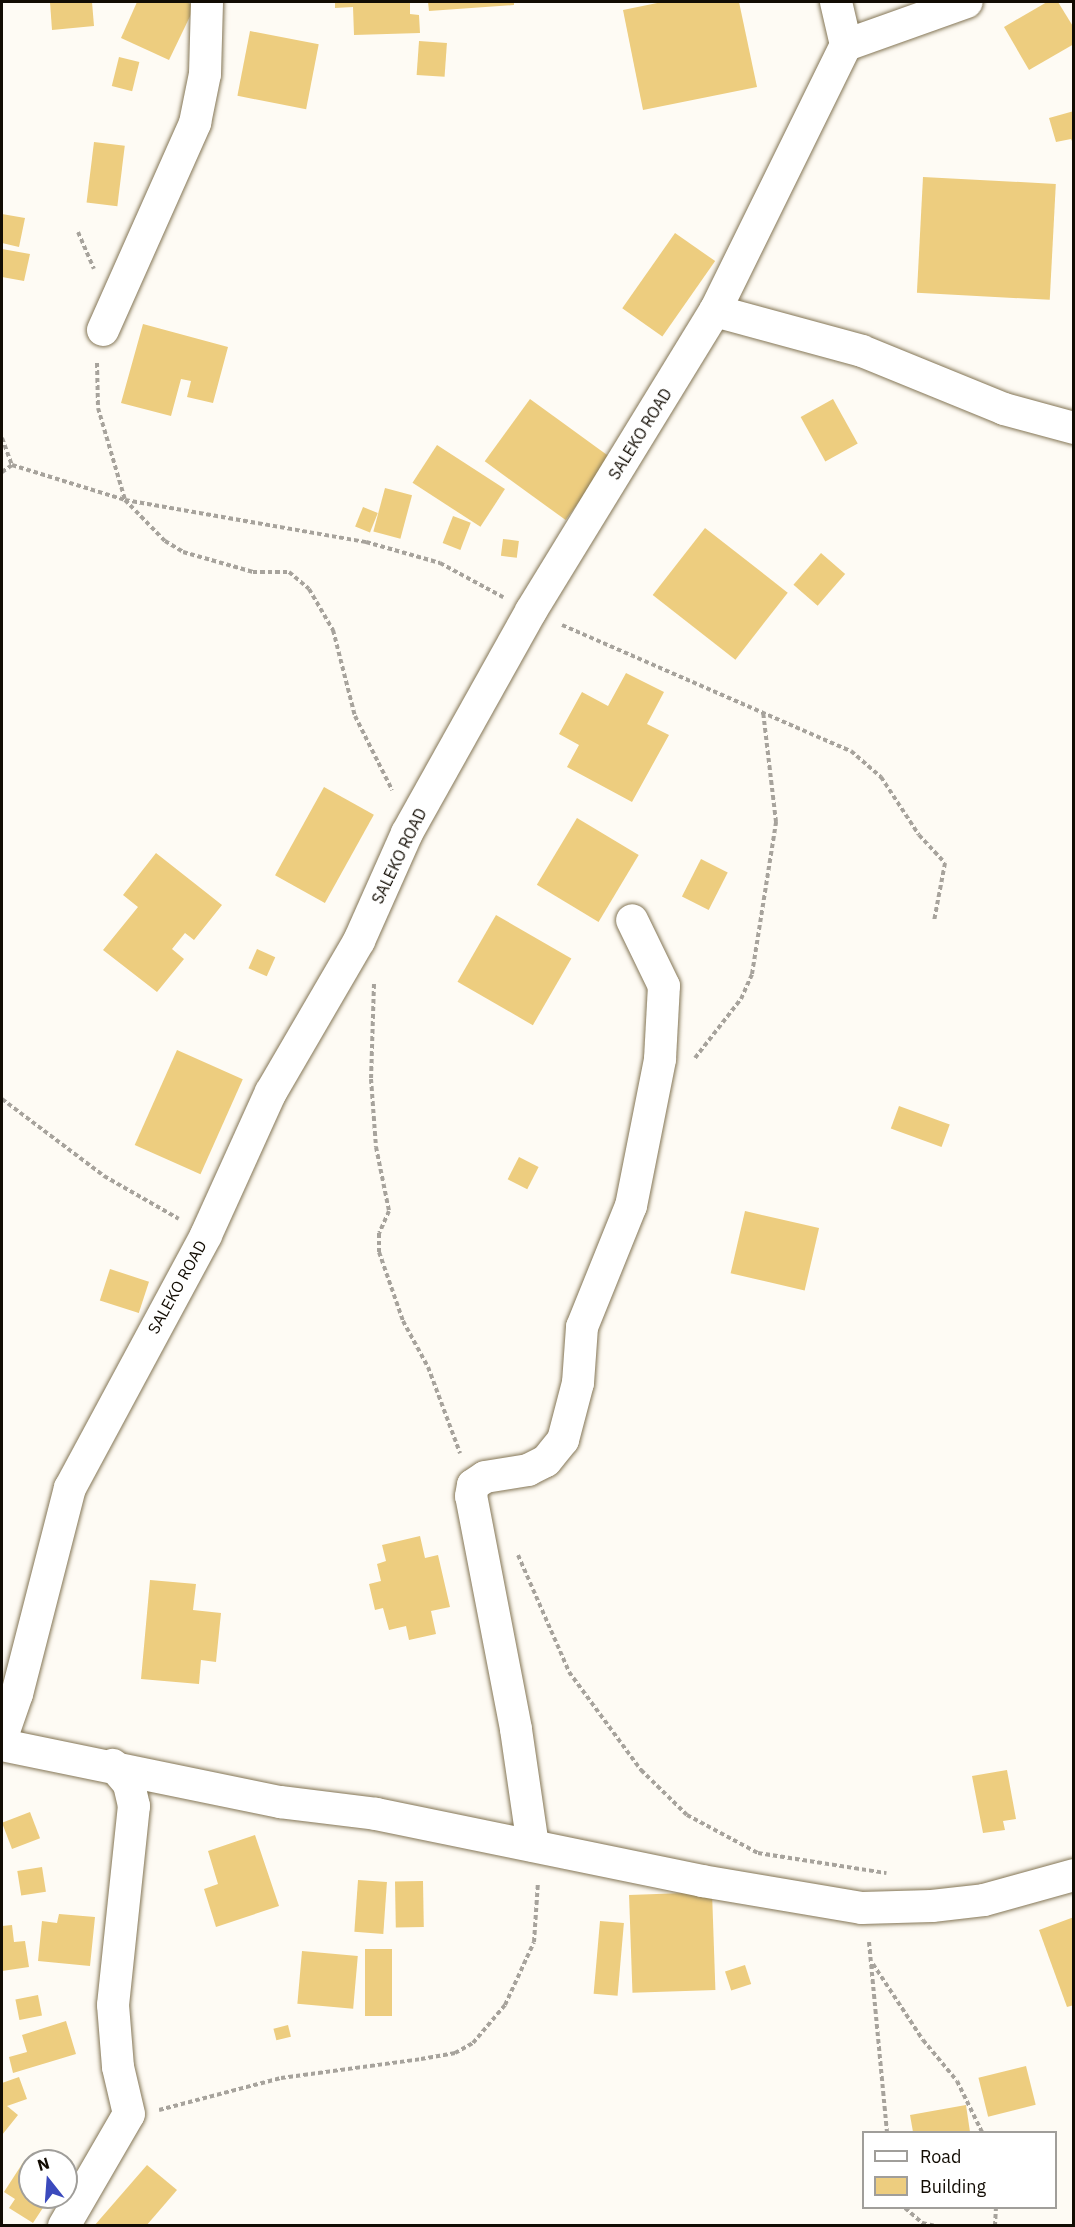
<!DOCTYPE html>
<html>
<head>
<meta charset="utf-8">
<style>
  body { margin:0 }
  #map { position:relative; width:1075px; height:2227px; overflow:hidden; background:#fefbf4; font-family:"IBM Plex Sans",sans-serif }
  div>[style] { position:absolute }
  .building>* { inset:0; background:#edcd7f; transform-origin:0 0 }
  .path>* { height:4px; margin-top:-2px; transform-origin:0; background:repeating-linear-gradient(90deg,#a7a39c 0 4.5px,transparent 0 7.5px) }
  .roads { filter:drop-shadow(0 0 2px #847656) drop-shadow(0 0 2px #847656) }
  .minor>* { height:32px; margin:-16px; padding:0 16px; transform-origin:16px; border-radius:16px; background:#fff }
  span { translate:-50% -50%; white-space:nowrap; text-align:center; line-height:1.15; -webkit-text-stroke:5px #fff; paint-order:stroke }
  .street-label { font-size:16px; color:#120c03 }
  .frame { position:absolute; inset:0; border:3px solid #120c03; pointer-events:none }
  .legend { position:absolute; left:862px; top:2131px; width:195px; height:78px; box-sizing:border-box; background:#fff; border:2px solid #a09e9a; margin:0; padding:8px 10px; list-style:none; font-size:18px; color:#120c03 }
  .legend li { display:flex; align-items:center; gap:12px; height:30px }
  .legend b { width:30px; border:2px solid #a09e9a }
  .north { position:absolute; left:18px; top:2149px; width:60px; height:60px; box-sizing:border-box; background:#fff; border:2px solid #a09e9a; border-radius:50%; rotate:343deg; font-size:16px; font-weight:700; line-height:24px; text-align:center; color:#120c03 }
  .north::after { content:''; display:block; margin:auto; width:21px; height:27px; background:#3b4abd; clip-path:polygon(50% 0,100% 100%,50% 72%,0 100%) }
</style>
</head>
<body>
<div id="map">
  <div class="building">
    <div style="clip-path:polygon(50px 2px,92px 2px,94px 26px,52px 30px)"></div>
    <div style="clip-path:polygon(137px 2px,186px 2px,195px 6px,169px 60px,121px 38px)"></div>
    <div style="clip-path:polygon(335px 2px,410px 2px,410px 14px,419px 15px,420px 33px,354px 35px,353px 7px,335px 8px)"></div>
    <div style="clip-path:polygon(428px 2px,514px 2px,514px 5px,429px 11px)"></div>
    <div style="clip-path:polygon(662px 2px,739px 2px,757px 87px,643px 110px,623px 10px)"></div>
    <div style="clip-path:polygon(1047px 2px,1058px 2px,1074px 28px,1074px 44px,1029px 70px,1004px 27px)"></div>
    <div style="left:250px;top:31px;width:70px;height:66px;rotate:11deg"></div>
    <div style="left:419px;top:41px;width:28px;height:34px;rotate:4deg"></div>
    <div style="left:119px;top:57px;width:21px;height:30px;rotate:14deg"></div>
    <div style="clip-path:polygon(1074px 111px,1074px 145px,1071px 139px,1056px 142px,1049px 118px)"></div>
    <div style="left:94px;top:142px;width:31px;height:61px;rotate:7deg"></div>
    <div style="left:923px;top:177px;width:133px;height:116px;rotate:3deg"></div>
    <div style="clip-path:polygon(2px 214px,25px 218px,19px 247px,2px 243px)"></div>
    <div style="left:675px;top:233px;width:49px;height:92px;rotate:35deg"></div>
    <div style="clip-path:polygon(2px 249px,30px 254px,24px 281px,2px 277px)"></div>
    <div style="clip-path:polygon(143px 324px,228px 347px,213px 403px,187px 397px,191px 381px,181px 379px,171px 416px,121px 403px)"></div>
    <div style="left:530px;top:399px;width:100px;height:77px;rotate:36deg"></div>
    <div style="left:833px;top:399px;width:51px;height:37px;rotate:61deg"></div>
    <div style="left:437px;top:445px;width:81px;height:45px;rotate:33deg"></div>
    <div style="left:385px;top:488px;width:28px;height:45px;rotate:15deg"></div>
    <div style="left:363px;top:507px;width:16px;height:21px;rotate:22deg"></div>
    <div style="left:453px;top:516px;width:19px;height:29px;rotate:21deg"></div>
    <div style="left:705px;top:528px;width:105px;height:85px;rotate:38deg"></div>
    <div style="left:503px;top:539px;width:16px;height:17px;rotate:7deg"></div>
    <div style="left:821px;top:553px;width:32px;height:42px;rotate:41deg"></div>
    <div style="clip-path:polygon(626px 673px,664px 692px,647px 724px,669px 735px,632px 802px,567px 767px,579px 745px,559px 734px,582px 692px,608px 706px)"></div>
    <div style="left:324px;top:787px;width:57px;height:101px;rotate:29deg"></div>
    <div style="left:577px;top:818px;width:72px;height:78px;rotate:31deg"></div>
    <div style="clip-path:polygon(156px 853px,222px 905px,194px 940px,185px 933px,172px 949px,184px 959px,157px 992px,103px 950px,138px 907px,123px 895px)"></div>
    <div style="left:701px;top:859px;width:30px;height:42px;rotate:27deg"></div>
    <div style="left:496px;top:915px;width:87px;height:77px;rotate:30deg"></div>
    <div style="left:257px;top:949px;width:20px;height:21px;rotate:24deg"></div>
    <div style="left:177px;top:1050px;width:72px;height:104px;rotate:24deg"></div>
    <div style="left:899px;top:1106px;width:54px;height:24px;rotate:20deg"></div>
    <div style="left:519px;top:1157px;width:22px;height:25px;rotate:27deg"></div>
    <div style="left:745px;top:1211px;width:76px;height:64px;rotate:13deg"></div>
    <div style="left:110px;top:1269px;width:41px;height:33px;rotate:18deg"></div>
    <div style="clip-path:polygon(420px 1536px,425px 1558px,438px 1555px,450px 1607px,431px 1611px,436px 1634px,409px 1640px,406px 1626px,389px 1630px,383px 1608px,375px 1610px,369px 1584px,381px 1581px,377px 1564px,386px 1561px,382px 1545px)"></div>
    <div style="clip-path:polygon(150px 1580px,196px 1584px,193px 1610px,221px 1613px,216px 1662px,201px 1660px,199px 1684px,141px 1679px)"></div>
    <div style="clip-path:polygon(1007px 1770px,1016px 1819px,1003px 1821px,1005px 1830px,983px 1833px,972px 1776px)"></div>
    <div style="left:30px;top:1812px;width:28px;height:30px;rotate:69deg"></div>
    <div style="clip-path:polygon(255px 1835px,279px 1906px,216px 1927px,204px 1889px,218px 1884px,208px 1851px)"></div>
    <div style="left:42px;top:1867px;width:25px;height:25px;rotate:81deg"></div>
    <div style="left:358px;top:1880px;width:29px;height:52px;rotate:4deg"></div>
    <div style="left:423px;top:1881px;width:46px;height:28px;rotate:89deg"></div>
    <div style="left:712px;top:1892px;width:98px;height:83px;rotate:88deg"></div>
    <div style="clip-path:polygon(59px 1914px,95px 1917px,90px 1966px,38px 1961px,42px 1921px,57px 1923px)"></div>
    <div style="clip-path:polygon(1074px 1917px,1074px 2005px,1067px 2007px,1039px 1930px)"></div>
    <div style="left:600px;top:1921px;width:24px;height:73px;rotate:5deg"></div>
    <div style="clip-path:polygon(12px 1925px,14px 1942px,25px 1941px,29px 1967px,2px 1971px,2px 1926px)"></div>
    <div style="left:392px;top:1949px;width:67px;height:27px;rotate:90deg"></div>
    <div style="left:302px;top:1951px;width:56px;height:53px;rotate:5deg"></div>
    <div style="left:745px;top:1965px;width:20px;height:21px;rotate:72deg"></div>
    <div style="left:38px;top:1995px;width:21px;height:23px;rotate:79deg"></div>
    <div style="clip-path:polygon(66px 2021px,76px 2054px,13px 2073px,9px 2057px,27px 2052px,22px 2035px)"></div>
    <div style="left:288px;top:2025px;width:12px;height:15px;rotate:76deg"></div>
    <div style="left:1026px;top:2066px;width:40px;height:49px;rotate:76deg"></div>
    <div style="clip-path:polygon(19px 2077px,27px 2099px,7px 2106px,18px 2115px,2px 2135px,2px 2083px)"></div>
    <div style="clip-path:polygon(966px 2105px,970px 2132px,913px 2132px,910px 2115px)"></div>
    <div style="clip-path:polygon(59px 2153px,73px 2162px,66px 2172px,66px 2161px,54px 2161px)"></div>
    <div style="clip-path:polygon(24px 2161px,30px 2165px,30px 2197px,50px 2197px,33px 2223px,9px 2208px,15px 2199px,4px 2192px)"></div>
    <div style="clip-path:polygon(147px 2165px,177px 2190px,146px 2226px,94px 2226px)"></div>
  </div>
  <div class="path">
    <div style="left:78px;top:232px;width:40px;rotate:66.6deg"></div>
    <div style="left:97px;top:363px;width:45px;rotate:88.7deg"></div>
    <div style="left:98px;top:408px;width:96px;rotate:73.6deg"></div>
    <div style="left:125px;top:500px;width:57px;rotate:45.7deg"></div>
    <div style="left:165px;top:541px;width:21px;rotate:31deg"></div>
    <div style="left:183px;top:552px;width:73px;rotate:15.9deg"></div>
    <div style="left:253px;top:572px;width:36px"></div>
    <div style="left:289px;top:572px;width:26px;rotate:40deg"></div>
    <div style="left:309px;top:589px;width:48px;rotate:59.7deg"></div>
    <div style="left:333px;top:630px;width:89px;rotate:75.7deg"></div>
    <div style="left:355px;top:716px;width:83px;rotate:63.4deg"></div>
    <div style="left:2px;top:438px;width:29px;rotate:70deg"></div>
    <div style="left:2px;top:472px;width:12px;rotate:-35deg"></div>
    <div style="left:12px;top:465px;width:118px;rotate:17.2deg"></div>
    <div style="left:125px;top:500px;width:245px;rotate:9.9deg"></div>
    <div style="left:366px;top:542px;width:77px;rotate:15.8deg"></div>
    <div style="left:440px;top:563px;width:72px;rotate:28.4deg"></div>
    <div style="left:562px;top:625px;width:315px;rotate:23.6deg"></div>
    <div style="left:851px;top:751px;width:40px;rotate:41deg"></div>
    <div style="left:881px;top:777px;width:69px;rotate:56.8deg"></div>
    <div style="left:919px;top:835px;width:38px;rotate:47deg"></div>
    <div style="left:945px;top:863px;width:59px;rotate:100.7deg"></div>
    <div style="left:374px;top:984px;width:95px;rotate:91.8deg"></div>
    <div style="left:371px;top:1079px;width:68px;rotate:85.8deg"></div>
    <div style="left:376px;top:1147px;width:65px;rotate:78.5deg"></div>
    <div style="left:389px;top:1211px;width:24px;rotate:114deg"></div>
    <div style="left:379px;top:1233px;width:19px;rotate:90deg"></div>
    <div style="left:379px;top:1252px;width:73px;rotate:70.8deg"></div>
    <div style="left:403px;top:1321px;width:52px;rotate:61.5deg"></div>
    <div style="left:428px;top:1367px;width:92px;rotate:69.6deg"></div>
    <div style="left:695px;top:1058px;width:75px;rotate:-52.1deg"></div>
    <div style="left:741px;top:999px;width:27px;rotate:-66deg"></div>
    <div style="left:752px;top:974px;width:154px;rotate:-81deg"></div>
    <div style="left:776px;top:822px;width:112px;rotate:-96.7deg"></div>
    <div style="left:2px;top:1099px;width:128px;rotate:37deg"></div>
    <div style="left:104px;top:1176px;width:86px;rotate:29.8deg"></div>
    <div style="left:518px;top:1555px;width:128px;rotate:66.4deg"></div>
    <div style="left:569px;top:1672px;width:122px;rotate:53.7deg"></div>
    <div style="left:641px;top:1770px;width:64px;rotate:44.4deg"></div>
    <div style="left:687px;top:1815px;width:81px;rotate:28.2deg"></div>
    <div style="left:758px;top:1853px;width:130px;rotate:8.9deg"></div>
    <div style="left:869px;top:1942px;width:191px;rotate:84.6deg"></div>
    <div style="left:873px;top:1964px;width:91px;rotate:56.7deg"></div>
    <div style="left:923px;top:2040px;width:53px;rotate:50.3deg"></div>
    <div style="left:957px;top:2081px;width:57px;rotate:63.9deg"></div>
    <div style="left:159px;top:2110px;width:126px;rotate:-14.7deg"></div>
    <div style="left:281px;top:2078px;width:141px;rotate:-7.7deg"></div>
    <div style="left:421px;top:2059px;width:35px;rotate:-10deg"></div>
    <div style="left:455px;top:2053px;width:21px;rotate:-29deg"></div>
    <div style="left:473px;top:2043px;width:50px;rotate:-49.9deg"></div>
    <div style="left:505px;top:2005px;width:69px;rotate:-65.3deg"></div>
    <div style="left:534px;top:1942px;width:60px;rotate:-86.2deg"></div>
    <div style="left:905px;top:2208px;width:23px;rotate:41deg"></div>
    <div style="left:922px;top:2223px;width:14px;rotate:12deg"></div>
    <div style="left:946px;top:2226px;width:41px"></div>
    <div style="left:995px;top:2226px;width:18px;rotate:-87deg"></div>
  </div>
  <div class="roads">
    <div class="minor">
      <div style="left:846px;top:45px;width:128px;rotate:-19.6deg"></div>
      <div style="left:715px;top:311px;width:152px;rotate:15.2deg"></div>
      <div style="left:862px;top:351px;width:153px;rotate:22.2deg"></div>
      <div style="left:1004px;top:409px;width:73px;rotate:15.2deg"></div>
      <div style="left:103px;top:330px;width:227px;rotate:-66deg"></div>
      <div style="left:195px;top:123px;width:50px;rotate:-78.5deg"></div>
      <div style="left:205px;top:74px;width:72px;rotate:-88.4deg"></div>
      <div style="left:2px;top:1737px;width:46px;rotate:-70.8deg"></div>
      <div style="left:17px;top:1694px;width:213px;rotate:-75.6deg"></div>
      <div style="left:70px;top:1488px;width:287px;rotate:-61.7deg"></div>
      <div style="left:206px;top:1235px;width:157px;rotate:-65.6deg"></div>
      <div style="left:271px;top:1092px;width:175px;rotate:-59.8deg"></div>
      <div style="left:359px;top:941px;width:118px;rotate:-66deg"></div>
      <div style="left:407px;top:833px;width:254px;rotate:-60.8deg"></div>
      <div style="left:531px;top:611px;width:352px;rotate:-58.5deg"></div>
      <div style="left:715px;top:311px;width:297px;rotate:-63.8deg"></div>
      <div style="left:846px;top:45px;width:44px;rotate:-103.1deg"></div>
      <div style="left:2px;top:1745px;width:284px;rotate:11.6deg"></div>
      <div style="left:280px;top:1802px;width:97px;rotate:7.1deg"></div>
      <div style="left:376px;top:1814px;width:333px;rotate:11.6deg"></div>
      <div style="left:702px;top:1881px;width:162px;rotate:9.6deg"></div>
      <div style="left:862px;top:1908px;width:70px;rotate:-1.6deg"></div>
      <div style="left:932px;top:1906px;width:52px;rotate:-6.6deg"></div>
      <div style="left:984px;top:1900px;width:93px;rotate:-15.5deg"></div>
      <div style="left:533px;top:1846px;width:118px;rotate:-98.3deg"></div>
      <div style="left:516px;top:1729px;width:237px;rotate:-100.9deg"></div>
      <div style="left:471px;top:1496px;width:11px;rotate:-80deg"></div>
      <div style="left:473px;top:1485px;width:14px;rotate:-34deg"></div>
      <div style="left:485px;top:1477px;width:44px;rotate:-9.2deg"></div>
      <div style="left:528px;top:1470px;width:20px;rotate:-27deg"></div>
      <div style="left:546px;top:1461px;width:27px;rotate:-51deg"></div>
      <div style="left:563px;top:1440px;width:59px;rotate:-75.3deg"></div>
      <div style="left:578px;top:1383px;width:56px;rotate:-85.9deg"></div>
      <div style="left:582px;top:1327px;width:131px;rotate:-68deg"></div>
      <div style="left:631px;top:1206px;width:150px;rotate:-78.8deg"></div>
      <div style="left:660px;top:1059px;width:73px;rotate:-86.9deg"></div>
      <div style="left:664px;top:986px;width:73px;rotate:-115.9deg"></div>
      <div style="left:64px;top:2226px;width:129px;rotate:-59.9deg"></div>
      <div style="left:129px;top:2114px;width:48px;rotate:-103.2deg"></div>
      <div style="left:118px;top:2067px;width:62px;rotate:-94.6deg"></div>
      <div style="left:113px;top:2005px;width:200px;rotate:-84deg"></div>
      <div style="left:134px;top:1806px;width:23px;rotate:-103deg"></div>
      <div style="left:129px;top:1784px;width:25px;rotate:-130deg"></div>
    </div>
  </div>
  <div class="street-label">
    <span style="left:640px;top:434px;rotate:-58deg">SALEKO ROAD</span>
    <span style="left:399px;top:856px;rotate:-64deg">SALEKO ROAD</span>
    <span style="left:177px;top:1287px;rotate:-61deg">SALEKO ROAD</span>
  </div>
  <div class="frame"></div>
  <ul class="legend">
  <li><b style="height:8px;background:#fff"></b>Road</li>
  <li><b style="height:16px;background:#edcd7f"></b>Building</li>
  </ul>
  <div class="north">N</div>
</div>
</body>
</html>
